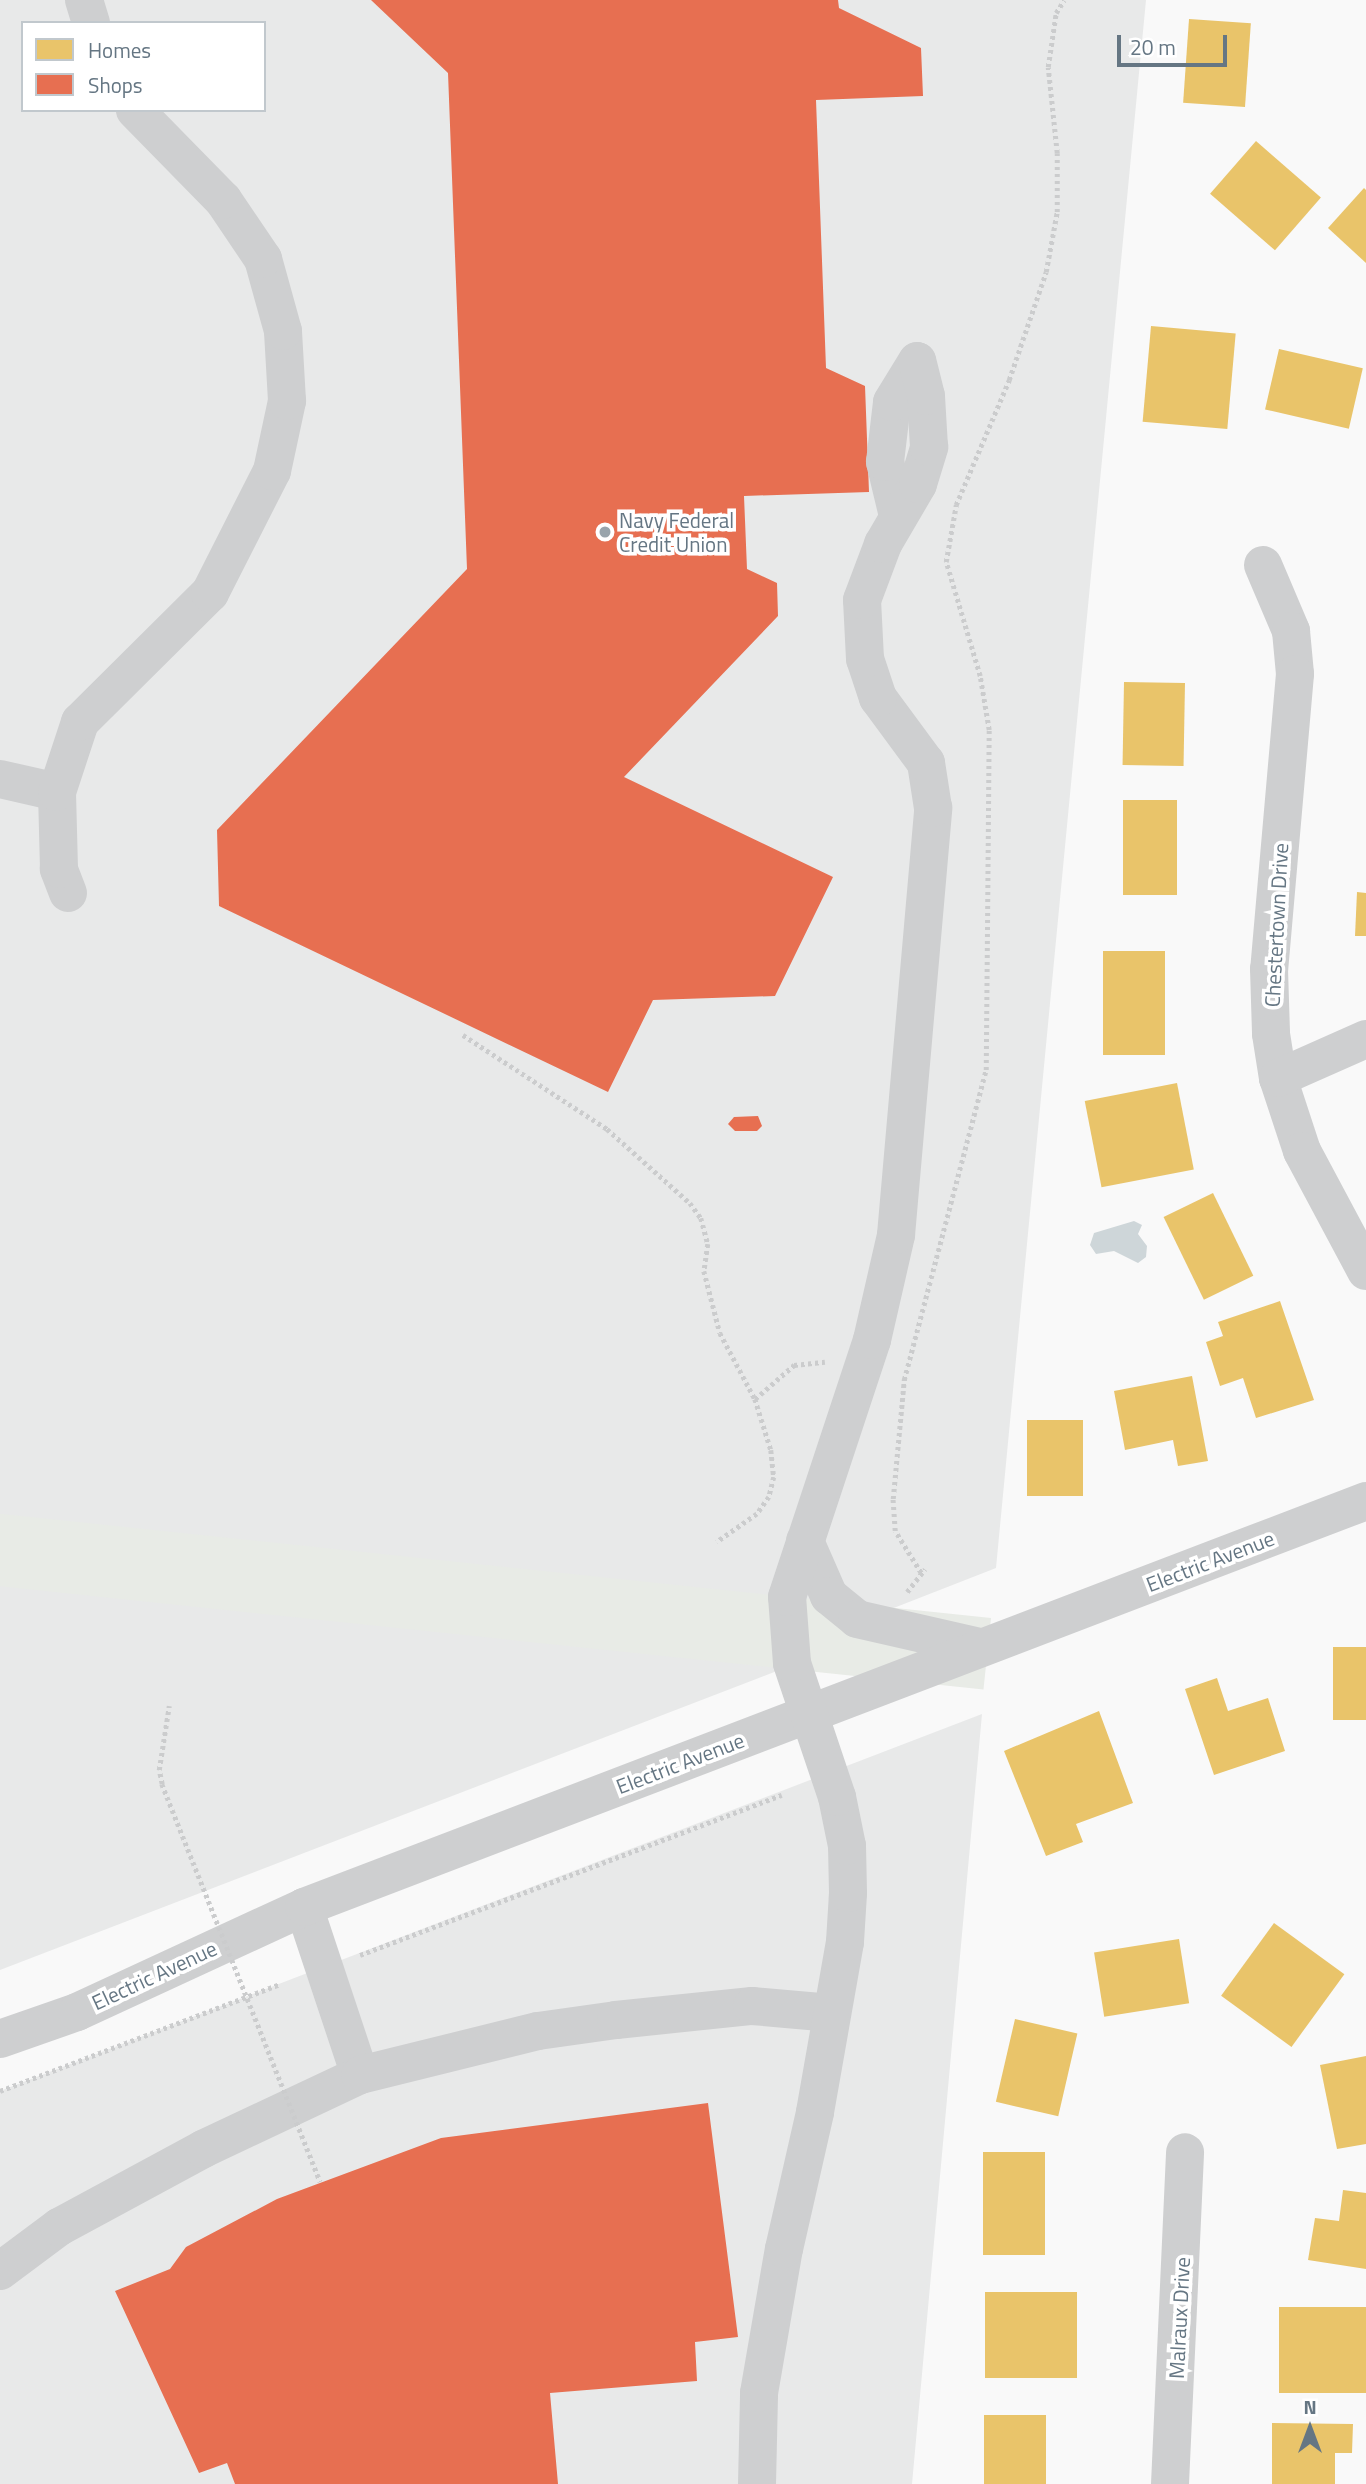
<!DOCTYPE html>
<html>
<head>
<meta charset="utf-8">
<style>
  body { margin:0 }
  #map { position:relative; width:1366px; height:2484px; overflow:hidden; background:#f9f9f9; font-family:"Titillium Web",sans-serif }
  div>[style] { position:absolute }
  .built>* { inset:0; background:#e8e9e9 }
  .green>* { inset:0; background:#e8ebe6; transform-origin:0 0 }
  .water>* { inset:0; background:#ced6d9 }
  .homes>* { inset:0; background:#e9c46a; transform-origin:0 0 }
  .shops>* { inset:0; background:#e76f51 }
  .path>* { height:4.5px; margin-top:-2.25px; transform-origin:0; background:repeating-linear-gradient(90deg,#cbcccd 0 3.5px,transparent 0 7px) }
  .minor>* { height:38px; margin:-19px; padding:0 19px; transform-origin:19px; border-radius:19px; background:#cecfd0 }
  .path-bridge>* { height:4.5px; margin-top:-2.25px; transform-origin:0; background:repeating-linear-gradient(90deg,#cbcccd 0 3.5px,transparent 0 7px) }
  .dots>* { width:19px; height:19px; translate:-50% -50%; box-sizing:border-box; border:4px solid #fff; border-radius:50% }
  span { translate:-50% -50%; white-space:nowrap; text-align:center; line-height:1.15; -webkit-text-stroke:7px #fff; paint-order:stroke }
  .poi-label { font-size:21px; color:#657683 }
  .left { translate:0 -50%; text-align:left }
  .street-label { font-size:21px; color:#657683 }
  .legend { position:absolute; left:21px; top:21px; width:245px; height:91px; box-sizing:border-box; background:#fff; border:2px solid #c1c8cd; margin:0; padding:9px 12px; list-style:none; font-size:21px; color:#657683 }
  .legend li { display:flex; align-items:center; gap:14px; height:35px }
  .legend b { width:35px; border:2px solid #c1c8cd }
  .north { position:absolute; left:1275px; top:2393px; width:70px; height:70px; -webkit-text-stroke:5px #fff; paint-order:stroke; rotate:0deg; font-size:19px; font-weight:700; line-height:28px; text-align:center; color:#657683 }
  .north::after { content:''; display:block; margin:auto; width:24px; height:32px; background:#657683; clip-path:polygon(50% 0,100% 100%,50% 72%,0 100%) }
  .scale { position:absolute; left:1117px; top:35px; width:110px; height:32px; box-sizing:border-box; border:4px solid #657683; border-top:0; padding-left:9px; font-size:21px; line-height:24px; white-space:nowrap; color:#657683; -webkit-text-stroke:5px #fff; paint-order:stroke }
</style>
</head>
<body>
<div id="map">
  <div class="built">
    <div style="clip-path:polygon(evenodd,0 0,1146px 0,996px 1568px,886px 1611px,803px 1661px,0 1970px,0 0,23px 23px,264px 23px,264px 110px,23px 110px,23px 23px)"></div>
    <div style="clip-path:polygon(982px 1714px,912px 2484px,0 2484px,0 2091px)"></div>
  </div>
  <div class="green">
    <div style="left:991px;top:1618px;width:72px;height:1061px;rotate:96deg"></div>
  </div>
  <div class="water">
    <div style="clip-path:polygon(1134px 1221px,1142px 1225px,1138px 1234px,1147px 1246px,1146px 1257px,1138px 1263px,1114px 1251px,1096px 1254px,1090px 1245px,1094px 1233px)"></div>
  </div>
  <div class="homes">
    <div style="left:1189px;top:19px;width:62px;height:84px;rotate:4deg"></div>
    <div style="left:1256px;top:141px;width:86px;height:70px;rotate:41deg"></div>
    <div style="clip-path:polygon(1364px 188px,1366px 190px,1366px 263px,1328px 228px)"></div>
    <div style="left:1151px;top:326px;width:85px;height:96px;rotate:5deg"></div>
    <div style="left:1279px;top:349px;width:86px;height:62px;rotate:13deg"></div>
    <div style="left:1124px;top:682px;width:61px;height:83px;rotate:1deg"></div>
    <div style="left:1123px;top:800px;width:54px;height:95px"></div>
    <div style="clip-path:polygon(1357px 892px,1366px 893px,1366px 936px,1355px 936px)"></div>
    <div style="left:1103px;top:951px;width:62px;height:104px"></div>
    <div style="left:1177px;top:1083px;width:88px;height:94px;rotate:79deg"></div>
    <div style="left:1213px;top:1193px;width:92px;height:55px;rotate:64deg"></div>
    <div style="clip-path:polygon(1280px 1301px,1314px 1400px,1256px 1418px,1243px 1378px,1220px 1386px,1206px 1342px,1223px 1336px,1218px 1322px)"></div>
    <div style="clip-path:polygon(1192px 1376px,1208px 1461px,1178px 1466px,1173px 1440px,1125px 1450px,1114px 1391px)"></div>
    <div style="left:1027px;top:1420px;width:56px;height:76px"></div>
    <div style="left:1333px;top:1647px;width:33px;height:73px"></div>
    <div style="clip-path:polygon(1217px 1678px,1228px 1711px,1268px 1698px,1285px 1751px,1214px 1775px,1185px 1689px)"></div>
    <div style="clip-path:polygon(1099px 1711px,1133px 1803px,1076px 1824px,1083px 1842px,1046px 1856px,1004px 1751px)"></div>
    <div style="left:1274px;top:1923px;width:87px;height:90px;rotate:36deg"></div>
    <div style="left:1179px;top:1939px;width:65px;height:86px;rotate:81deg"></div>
    <div style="left:1015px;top:2019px;width:64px;height:85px;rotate:13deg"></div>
    <div style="clip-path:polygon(1366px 2056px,1366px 2144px,1337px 2149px,1320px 2065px)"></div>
    <div style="left:983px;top:2152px;width:62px;height:103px"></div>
    <div style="clip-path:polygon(1343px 2190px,1366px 2193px,1366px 2269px,1308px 2260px,1315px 2218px,1339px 2221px)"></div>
    <div style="left:985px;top:2292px;width:92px;height:86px"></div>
    <div style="left:1279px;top:2307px;width:87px;height:86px"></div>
    <div style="left:984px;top:2415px;width:62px;height:69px"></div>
    <div style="clip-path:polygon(1272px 2423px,1353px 2424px,1352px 2453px,1335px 2453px,1335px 2484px,1272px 2484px)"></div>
  </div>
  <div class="shops">
    <div style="clip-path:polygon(371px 0,838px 0,839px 8px,921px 48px,923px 96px,816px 100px,826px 368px,865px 386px,869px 492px,744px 496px,747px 569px,777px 583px,778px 616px,624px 777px,833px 877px,775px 996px,653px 1000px,608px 1092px,219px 906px,217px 830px,467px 569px,448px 73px)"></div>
    <div style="clip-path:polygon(758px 1116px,762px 1126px,757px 1131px,735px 1131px,728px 1124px,734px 1117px)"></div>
    <div style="clip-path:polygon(708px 2103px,738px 2337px,695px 2342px,697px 2381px,550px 2393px,558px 2484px,235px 2484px,227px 2463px,199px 2473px,115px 2291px,170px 2269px,186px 2247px,277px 2199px,441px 2138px)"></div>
  </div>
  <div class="path">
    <div style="left:463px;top:1035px;width:172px;rotate:33.1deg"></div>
    <div style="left:607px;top:1129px;width:111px;rotate:41.7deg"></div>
    <div style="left:690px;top:1203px;width:19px;rotate:54deg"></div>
    <div style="left:701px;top:1218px;width:27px;rotate:75deg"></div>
    <div style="left:708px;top:1244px;width:27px;rotate:98deg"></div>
    <div style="left:704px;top:1271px;width:64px;rotate:75.5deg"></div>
    <div style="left:720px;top:1333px;width:75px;rotate:62.1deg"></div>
    <div style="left:755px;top:1399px;width:53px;rotate:72.6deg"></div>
    <div style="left:771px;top:1450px;width:27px;rotate:84deg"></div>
    <div style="left:774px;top:1477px;width:21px;rotate:104deg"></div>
    <div style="left:769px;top:1497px;width:21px;rotate:125deg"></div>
    <div style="left:757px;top:1514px;width:49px;rotate:145deg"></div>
    <div style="left:755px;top:1399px;width:52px;rotate:-41.1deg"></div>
    <div style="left:794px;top:1365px;width:31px;rotate:-6deg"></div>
    <div style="left:921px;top:1573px;width:49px;rotate:-121.8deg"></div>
    <div style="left:895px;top:1531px;width:32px;rotate:-94deg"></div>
    <div style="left:893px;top:1499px;width:120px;rotate:-84.7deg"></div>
    <div style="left:904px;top:1380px;width:321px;rotate:-75.2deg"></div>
    <div style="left:986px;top:1070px;width:340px;rotate:-89.5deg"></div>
    <div style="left:989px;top:730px;width:55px;rotate:-99.5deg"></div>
    <div style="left:980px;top:676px;width:119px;rotate:-106.6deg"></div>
    <div style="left:946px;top:562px;width:58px;rotate:-80deg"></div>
    <div style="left:956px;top:505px;width:136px;rotate:-67deg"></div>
    <div style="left:1009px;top:380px;width:114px;rotate:-71.1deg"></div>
    <div style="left:1046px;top:272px;width:61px;rotate:-79.6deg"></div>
    <div style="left:1057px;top:212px;width:59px;rotate:-90deg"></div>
    <div style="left:1057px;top:153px;width:86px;rotate:-96deg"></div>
    <div style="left:1048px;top:67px;width:55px;rotate:-81.6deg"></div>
    <div style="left:1056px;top:13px;width:15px;rotate:-58deg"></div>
    <div style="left:907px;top:1592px;width:29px;rotate:-52deg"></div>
    <div style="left:162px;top:1784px;width:14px;rotate:-102deg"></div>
    <div style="left:159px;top:1770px;width:65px;rotate:-81.1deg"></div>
    <div style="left:360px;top:1955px;width:451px;rotate:-20.8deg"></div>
    <div style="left:0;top:2091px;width:298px;rotate:-20.9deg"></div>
  </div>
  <div class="minor">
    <div style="left:84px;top:0;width:24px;rotate:73deg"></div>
    <div style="left:898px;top:516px;width:56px;rotate:-103.5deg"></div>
    <div style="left:885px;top:462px;width:60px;rotate:-83.3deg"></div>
    <div style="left:892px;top:402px;width:48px;rotate:-58.6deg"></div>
    <div style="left:1263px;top:565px;width:72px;rotate:67deg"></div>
    <div style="left:1291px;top:631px;width:43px;rotate:84.7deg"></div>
    <div style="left:1295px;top:674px;width:296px;rotate:95deg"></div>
    <div style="left:1269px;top:969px;width:65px;rotate:88.2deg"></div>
    <div style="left:1271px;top:1034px;width:45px;rotate:81deg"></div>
    <div style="left:1278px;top:1078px;width:77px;rotate:71.8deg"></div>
    <div style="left:1302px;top:1151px;width:136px;rotate:61.9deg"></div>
    <div style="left:0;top:779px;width:58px;rotate:12.8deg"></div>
    <div style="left:68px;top:893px;width:26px;rotate:-111deg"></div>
    <div style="left:59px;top:869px;width:77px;rotate:-91.5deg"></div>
    <div style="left:57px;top:792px;width:74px;rotate:-71.8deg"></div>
    <div style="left:80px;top:722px;width:183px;rotate:-44.8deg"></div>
    <div style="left:210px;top:593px;width:137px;rotate:-63.1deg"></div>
    <div style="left:272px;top:471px;width:72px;rotate:-77.9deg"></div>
    <div style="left:287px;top:401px;width:70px;rotate:-93.3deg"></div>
    <div style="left:283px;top:331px;width:75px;rotate:-105.5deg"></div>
    <div style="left:263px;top:259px;width:71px;rotate:-124.1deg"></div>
    <div style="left:223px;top:200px;width:126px;rotate:-134.4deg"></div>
    <div style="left:1278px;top:1078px;width:96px;rotate:-23.9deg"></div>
    <div style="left:805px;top:1541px;width:60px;rotate:66.4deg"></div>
    <div style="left:829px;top:1596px;width:36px;rotate:39deg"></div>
    <div style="left:857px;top:1619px;width:126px;rotate:12.8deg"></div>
    <div style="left:304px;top:1907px;width:177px;rotate:71.6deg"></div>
    <div style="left:0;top:2039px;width:82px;rotate:-19.3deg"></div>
    <div style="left:77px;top:2012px;width:250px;rotate:-24.8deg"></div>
    <div style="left:304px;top:1907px;width:1137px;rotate:-20.92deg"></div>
    <div style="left:0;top:2271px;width:74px;rotate:-36.7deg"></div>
    <div style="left:59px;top:2227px;width:164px;rotate:-28.4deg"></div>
    <div style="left:203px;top:2149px;width:174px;rotate:-25.2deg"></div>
    <div style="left:360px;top:2075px;width:183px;rotate:-13.9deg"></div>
    <div style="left:538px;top:2031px;width:79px;rotate:-8deg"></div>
    <div style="left:616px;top:2020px;width:137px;rotate:-5.9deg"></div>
    <div style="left:752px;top:2006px;width:80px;rotate:5deg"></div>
    <div style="left:757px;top:2484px;width:91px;rotate:-88.7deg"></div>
    <div style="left:759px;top:2393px;width:146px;rotate:-80.2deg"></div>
    <div style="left:784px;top:2249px;width:140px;rotate:-77.2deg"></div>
    <div style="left:815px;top:2112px;width:173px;rotate:-80deg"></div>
    <div style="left:845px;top:1942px;width:49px;rotate:-86.5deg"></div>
    <div style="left:848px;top:1893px;width:47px;rotate:-91.2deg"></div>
    <div style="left:847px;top:1846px;width:50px;rotate:-101.5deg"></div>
    <div style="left:837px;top:1797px;width:141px;rotate:-108.6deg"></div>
    <div style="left:792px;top:1663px;width:66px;rotate:-94.3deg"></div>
    <div style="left:787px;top:1597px;width:271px;rotate:-71.7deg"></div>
    <div style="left:872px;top:1340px;width:108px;rotate:-77.1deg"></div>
    <div style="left:896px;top:1235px;width:429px;rotate:-85deg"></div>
    <div style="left:933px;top:808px;width:46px;rotate:-98.8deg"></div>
    <div style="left:926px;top:763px;width:81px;rotate:-126.4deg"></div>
    <div style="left:878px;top:698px;width:41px;rotate:-108.4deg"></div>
    <div style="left:865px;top:659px;width:59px;rotate:-92.9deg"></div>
    <div style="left:862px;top:600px;width:60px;rotate:-69.4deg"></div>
    <div style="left:883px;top:544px;width:69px;rotate:-59.7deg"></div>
    <div style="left:918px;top:484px;width:39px;rotate:-73deg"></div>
    <div style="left:929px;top:447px;width:51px;rotate:-93.4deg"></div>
    <div style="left:926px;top:396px;width:36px;rotate:-104deg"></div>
    <div style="left:1170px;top:2484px;width:332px;rotate:-87.4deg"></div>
  </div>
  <div class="path-bridge">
    <div style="left:162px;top:1784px;width:428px;rotate:68.3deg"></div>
  </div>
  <div class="dots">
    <div style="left:605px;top:532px;background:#99a4ac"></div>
  </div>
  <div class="poi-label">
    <span class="left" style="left:619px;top:532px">Navy Federal<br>Credit Union</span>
  </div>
  <div class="street-label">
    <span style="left:1276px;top:925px;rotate:-87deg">Chestertown Drive</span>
    <span style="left:1210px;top:1561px;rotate:-21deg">Electric Avenue</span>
    <span style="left:680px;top:1763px;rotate:-21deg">Electric Avenue</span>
    <span style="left:154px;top:1975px;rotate:-25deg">Electric Avenue</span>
    <span style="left:1179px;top:2318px;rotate:-87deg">Malraux Drive</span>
  </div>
  <ul class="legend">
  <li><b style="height:19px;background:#e9c46a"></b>Homes</li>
  <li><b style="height:19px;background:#e76f51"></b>Shops</li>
  </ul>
  <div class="north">N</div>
  <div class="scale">20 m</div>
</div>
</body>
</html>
